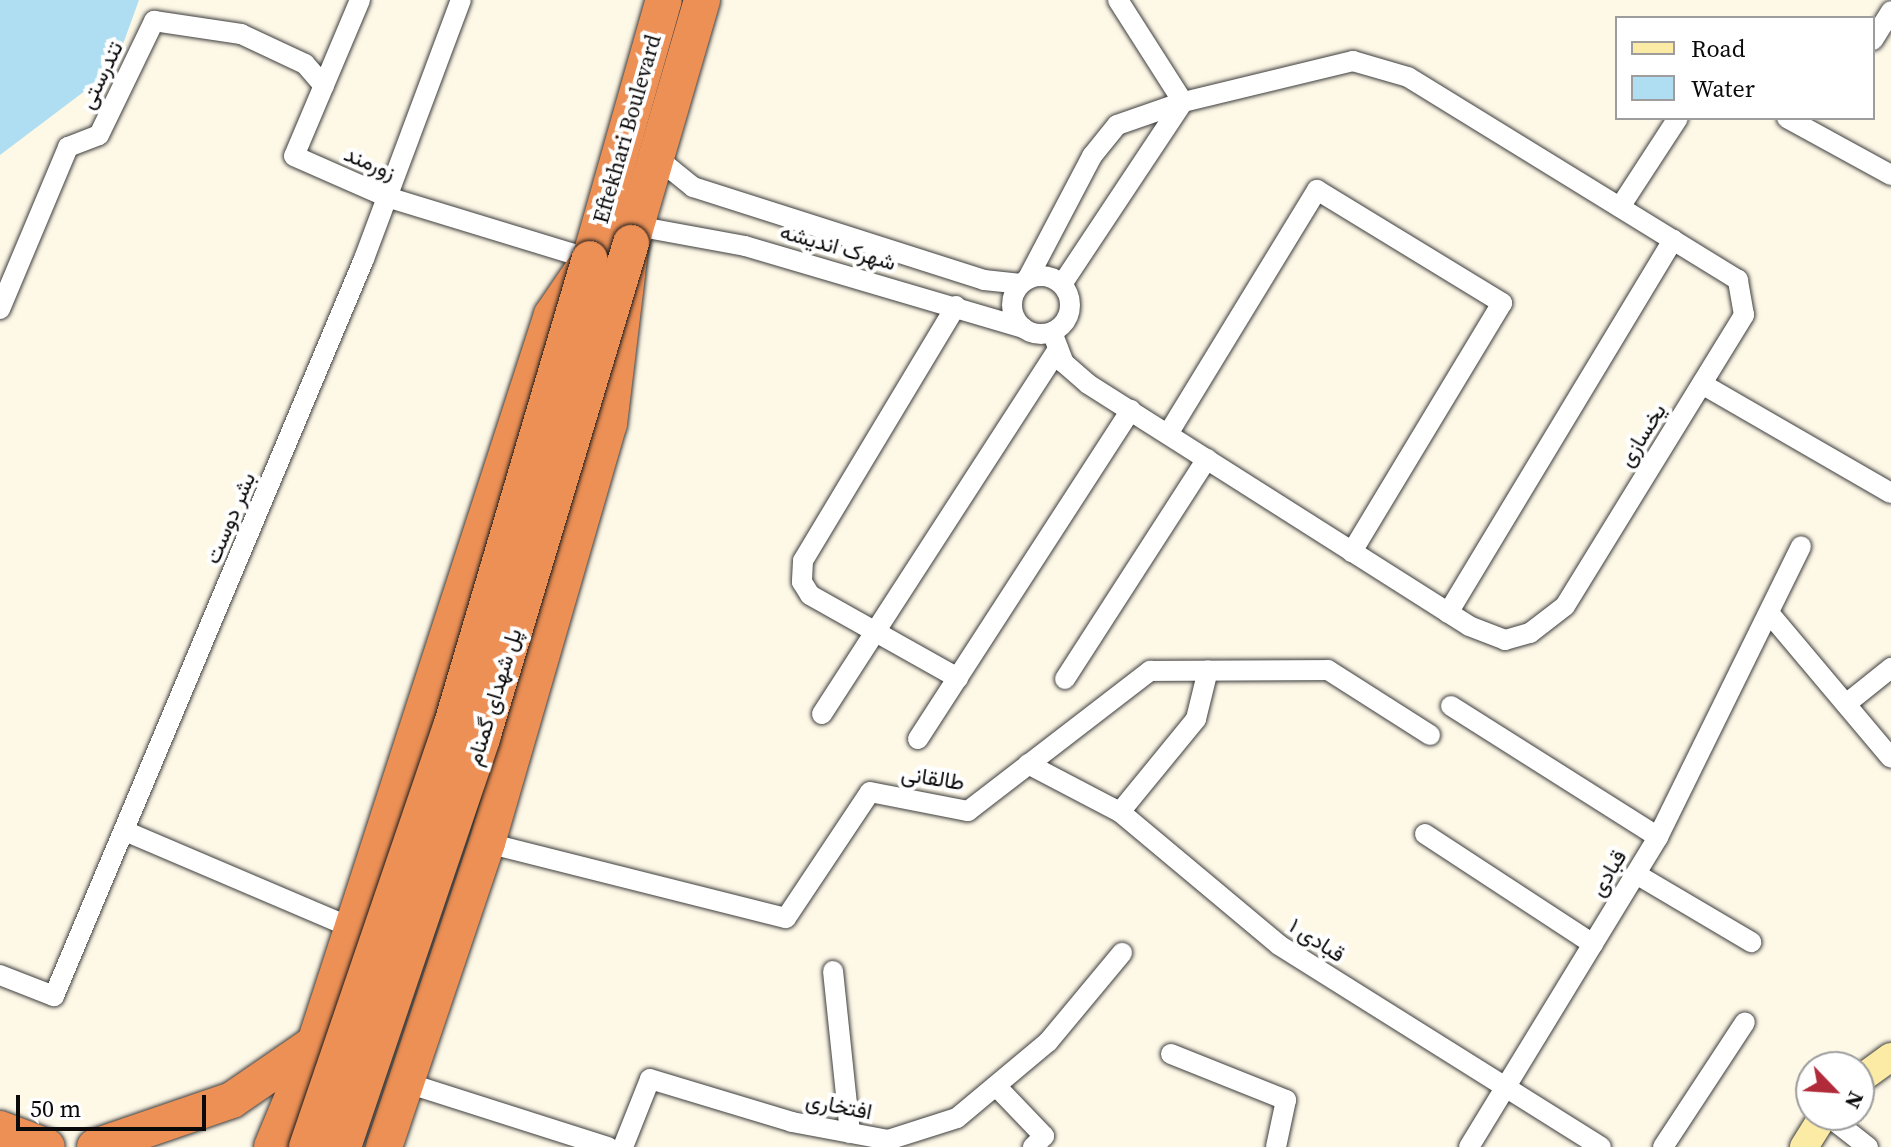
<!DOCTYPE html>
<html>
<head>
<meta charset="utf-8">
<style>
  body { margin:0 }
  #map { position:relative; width:1891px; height:1147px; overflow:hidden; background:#fef8e7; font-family:"Source Serif 4",Vazirmatn,serif }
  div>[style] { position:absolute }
  .water>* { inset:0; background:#afdef2 }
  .roads { filter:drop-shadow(0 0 2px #3d3d3d) drop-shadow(0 0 2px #3d3d3d) }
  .street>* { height:20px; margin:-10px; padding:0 10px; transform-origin:10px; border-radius:10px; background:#fff }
  .street>.ring { margin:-10px; padding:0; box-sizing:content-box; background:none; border:20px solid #fff; border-radius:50% }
  .secondary>* { height:28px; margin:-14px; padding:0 14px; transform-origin:14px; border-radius:14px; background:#fbeba5 }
  .highway>* { height:36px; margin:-18px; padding:0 18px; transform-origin:18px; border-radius:18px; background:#ed9056 }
  .bridges { filter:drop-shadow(0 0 2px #1b1b1b) drop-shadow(0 0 2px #1b1b1b) }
  .highway-bridge>* { height:36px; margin:-18px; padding:0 18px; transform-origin:18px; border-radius:18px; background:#ed9056 }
  span { translate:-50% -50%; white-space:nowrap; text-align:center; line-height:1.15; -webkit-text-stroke:8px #fff; paint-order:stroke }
  .street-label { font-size:22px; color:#0a0a0a }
  .legend { position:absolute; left:1615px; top:16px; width:260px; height:104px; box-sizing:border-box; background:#fff; border:2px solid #9d9d9d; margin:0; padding:10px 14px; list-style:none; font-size:24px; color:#0a0a0a }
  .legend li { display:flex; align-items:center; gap:16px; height:40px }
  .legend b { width:40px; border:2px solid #9d9d9d }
  .north { position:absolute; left:1795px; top:1051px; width:80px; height:80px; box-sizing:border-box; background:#fff; border:2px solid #9d9d9d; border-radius:50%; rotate:115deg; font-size:22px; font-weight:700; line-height:32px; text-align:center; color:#0a0a0a }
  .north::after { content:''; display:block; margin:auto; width:28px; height:36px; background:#b12a3a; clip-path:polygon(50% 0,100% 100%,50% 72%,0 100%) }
  .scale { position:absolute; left:16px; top:1095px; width:190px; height:36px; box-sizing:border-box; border:4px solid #0a0a0a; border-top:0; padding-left:10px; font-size:24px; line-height:28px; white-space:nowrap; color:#0a0a0a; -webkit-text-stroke:6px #fff; paint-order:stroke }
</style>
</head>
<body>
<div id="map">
  <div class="water">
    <div style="clip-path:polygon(0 0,139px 0,114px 69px,0 155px)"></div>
  </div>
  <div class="roads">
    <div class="street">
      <div style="left:360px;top:0;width:169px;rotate:112.9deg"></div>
      <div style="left:294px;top:156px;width:102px;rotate:23.8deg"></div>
      <div style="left:387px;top:197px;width:212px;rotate:17deg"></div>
      <div style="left:1873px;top:40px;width:34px;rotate:-58deg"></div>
      <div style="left:1787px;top:118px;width:119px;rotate:28.7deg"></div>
      <div style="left:656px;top:157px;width:48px;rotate:39deg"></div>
      <div style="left:693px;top:187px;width:305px;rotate:17.7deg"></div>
      <div style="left:984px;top:280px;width:37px;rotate:6deg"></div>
      <div style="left:1620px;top:207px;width:106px;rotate:-56.9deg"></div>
      <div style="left:636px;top:226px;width:111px;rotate:10.4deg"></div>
      <div style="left:745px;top:246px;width:290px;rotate:16.4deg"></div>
      <div class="ring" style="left:1012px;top:276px;width:38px;height:38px"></div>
      <div style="left:1028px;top:278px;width:138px;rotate:-62.3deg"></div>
      <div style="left:1092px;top:156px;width:40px;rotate:-51deg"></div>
      <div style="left:1117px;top:125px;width:70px;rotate:-19.2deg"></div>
      <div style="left:1183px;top:102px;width:219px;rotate:123.6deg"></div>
      <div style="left:956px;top:306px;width:297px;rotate:121deg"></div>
      <div style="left:803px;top:561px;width:21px;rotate:93deg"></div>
      <div style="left:802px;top:582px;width:15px;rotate:58deg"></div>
      <div style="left:810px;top:595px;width:170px;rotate:29.3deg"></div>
      <div style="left:0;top:309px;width:176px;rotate:-67.2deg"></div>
      <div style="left:68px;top:147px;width:33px;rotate:-21deg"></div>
      <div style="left:99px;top:135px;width:127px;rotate:-64.2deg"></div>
      <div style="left:154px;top:21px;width:88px;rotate:8.5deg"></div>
      <div style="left:241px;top:34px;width:71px;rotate:25.1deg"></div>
      <div style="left:305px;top:64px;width:29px;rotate:49deg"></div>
      <div style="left:1052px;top:332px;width:33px;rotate:69deg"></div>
      <div style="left:1064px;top:363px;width:32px;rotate:41deg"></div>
      <div style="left:1088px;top:384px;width:451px;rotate:32.4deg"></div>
      <div style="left:1469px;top:626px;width:39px;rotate:21deg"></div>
      <div style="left:1505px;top:640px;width:26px;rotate:-16deg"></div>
      <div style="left:1530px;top:633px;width:44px;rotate:-37.6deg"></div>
      <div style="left:1565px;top:606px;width:342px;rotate:-58.4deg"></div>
      <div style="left:1744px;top:315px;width:36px;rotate:-100deg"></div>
      <div style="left:1738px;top:280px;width:387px;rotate:-148.4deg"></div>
      <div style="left:1408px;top:77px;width:57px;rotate:-163.8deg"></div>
      <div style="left:1353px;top:61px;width:175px;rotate:166.4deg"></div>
      <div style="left:1183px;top:102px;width:121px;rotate:-122.5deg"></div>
      <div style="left:1702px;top:384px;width:218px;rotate:30deg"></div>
      <div style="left:1168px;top:434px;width:286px;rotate:-58.6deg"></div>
      <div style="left:1317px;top:190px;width:217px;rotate:31.4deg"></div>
      <div style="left:1502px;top:303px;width:291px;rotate:121.1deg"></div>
      <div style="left:1448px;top:613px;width:436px;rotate:-58.9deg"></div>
      <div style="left:1769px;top:613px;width:189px;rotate:49.9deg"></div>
      <div style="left:1065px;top:679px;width:262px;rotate:-57.2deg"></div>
      <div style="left:1846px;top:704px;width:58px;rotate:-38.7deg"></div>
      <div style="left:1451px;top:706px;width:245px;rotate:32.3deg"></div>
      <div style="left:822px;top:714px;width:435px;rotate:-57.1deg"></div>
      <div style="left:918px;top:739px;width:392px;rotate:-57.1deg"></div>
      <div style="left:1028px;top:764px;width:104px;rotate:27.6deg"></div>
      <div style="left:1120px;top:812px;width:207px;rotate:39.9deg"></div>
      <div style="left:1279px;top:945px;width:380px;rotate:32.1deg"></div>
      <div style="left:1120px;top:812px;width:120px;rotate:-50.7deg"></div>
      <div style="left:1196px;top:719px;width:50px;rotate:-76.2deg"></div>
      <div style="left:125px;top:831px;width:247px;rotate:23.1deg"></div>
      <div style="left:1425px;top:834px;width:201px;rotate:33.2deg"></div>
      <div style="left:487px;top:843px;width:308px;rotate:14.1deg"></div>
      <div style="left:786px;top:918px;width:151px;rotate:-56.3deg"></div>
      <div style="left:870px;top:792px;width:100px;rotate:11deg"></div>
      <div style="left:968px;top:811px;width:230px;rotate:-37.6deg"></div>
      <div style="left:1150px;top:671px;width:178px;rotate:-0.3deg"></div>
      <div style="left:1328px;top:670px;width:121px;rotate:32.5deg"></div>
      <div style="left:1636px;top:874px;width:134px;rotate:30.6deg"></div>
      <div style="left:833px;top:971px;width:163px;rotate:84deg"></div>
      <div style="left:0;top:975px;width:58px;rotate:21.3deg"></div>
      <div style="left:54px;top:996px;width:800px;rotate:-67.19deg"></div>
      <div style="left:364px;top:259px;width:277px;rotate:-69.5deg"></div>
      <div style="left:1171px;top:1054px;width:124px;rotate:21.8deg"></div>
      <div style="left:1286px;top:1100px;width:48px;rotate:102deg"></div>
      <div style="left:404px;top:1082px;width:214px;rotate:17.7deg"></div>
      <div style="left:997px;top:1087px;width:68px;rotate:46.2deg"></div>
      <div style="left:1044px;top:1136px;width:16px;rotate:135deg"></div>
      <div style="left:1827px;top:1115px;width:52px;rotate:38deg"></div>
      <div style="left:623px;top:1147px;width:73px;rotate:-68.3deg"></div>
      <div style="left:650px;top:1079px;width:148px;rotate:16.8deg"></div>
      <div style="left:792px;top:1122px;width:98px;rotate:10.6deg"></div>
      <div style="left:888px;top:1140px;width:72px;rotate:-17.7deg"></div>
      <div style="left:957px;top:1118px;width:119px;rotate:-39.9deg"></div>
      <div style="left:1048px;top:1042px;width:116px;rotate:-50.3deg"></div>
      <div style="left:1469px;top:1147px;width:363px;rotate:-58.6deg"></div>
      <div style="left:1658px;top:837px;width:324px;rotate:-63.8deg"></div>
      <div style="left:1663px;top:1147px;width:149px;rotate:-56.7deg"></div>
    </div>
    <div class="secondary">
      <div style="left:1859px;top:1080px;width:39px;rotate:-36deg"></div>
      <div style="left:1804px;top:1147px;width:38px;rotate:-58deg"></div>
    </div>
    <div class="highway">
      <div style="left:0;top:1129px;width:50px;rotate:21deg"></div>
      <div style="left:95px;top:1147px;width:145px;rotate:-18.9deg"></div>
      <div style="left:232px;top:1100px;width:101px;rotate:-34.5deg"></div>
      <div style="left:272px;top:1147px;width:113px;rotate:-67.5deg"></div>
      <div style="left:315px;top:1043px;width:766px;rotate:-71.97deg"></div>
      <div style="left:552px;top:315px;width:68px;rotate:-55.8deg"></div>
      <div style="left:590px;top:259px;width:269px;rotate:-74.1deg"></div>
      <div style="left:384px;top:1147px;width:321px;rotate:-71.3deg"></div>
      <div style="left:487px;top:843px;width:436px;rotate:-73.8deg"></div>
      <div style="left:609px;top:424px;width:182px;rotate:-83.1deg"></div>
      <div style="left:631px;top:243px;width:253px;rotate:-73.7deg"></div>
    </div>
  </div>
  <div class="bridges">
    <div class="highway-bridge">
      <div style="left:307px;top:1147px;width:444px;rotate:-71.1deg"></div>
      <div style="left:451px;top:727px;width:488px;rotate:-73.5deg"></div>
      <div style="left:343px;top:1147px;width:432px;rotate:-71.2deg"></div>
      <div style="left:482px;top:738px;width:517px;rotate:-73.25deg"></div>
    </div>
  </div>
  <div class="street-label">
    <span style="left:101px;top:75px;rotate:-64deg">تندرستی</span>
    <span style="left:627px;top:129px;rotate:-74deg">Eftekhari Boulevard</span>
    <span style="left:370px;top:163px;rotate:23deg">زورمند</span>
    <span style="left:838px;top:247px;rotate:16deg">شهرک اندیشه</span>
    <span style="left:1642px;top:435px;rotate:-58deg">یخسازی</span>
    <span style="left:230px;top:518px;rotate:-67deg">بشر دوست</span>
    <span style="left:494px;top:697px;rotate:-73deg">پل شهدای گمنام</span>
    <span style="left:933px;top:778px;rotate:9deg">طالقانی</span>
    <span style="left:1608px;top:873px;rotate:-59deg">قبادی</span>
    <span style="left:1317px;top:940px;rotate:33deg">قبادی ۱</span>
    <span style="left:839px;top:1106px;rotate:11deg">افتخاری</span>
  </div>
  <ul class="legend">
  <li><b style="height:10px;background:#fbeba5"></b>Road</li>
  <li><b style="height:22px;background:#afdef2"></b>Water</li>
  </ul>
  <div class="north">N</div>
  <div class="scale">50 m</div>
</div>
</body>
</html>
